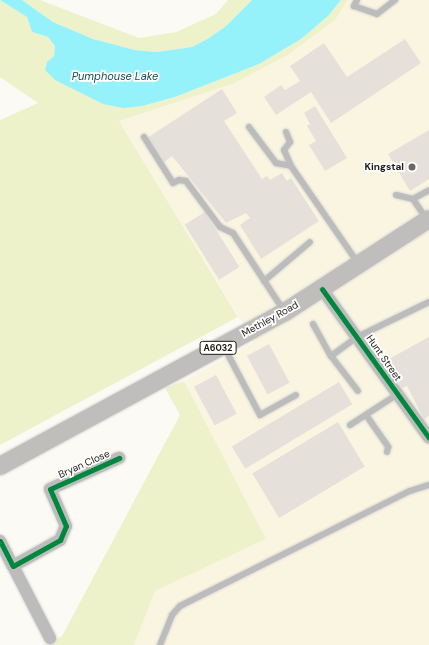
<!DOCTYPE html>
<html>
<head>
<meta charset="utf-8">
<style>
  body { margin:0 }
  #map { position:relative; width:429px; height:645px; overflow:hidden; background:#fbfaf4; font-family:"DM Sans",sans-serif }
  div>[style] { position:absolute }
  .built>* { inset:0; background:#faf5e0 }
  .green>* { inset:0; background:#eef2cb }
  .water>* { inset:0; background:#96f2fa }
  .building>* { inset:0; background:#e6e0db; transform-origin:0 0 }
  .roads { filter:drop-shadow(0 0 1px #d6d5d1) drop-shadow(0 0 1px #d6d5d1) }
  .lane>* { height:6px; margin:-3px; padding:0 3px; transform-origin:3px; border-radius:3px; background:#bcbcbd }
  .street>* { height:12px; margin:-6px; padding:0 6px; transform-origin:6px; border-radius:6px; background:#bcbcbd }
  .primary>* { height:18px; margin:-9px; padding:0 9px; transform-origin:9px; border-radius:9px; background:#bfbebd }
  .cycleway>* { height:5px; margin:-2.5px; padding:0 2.5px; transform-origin:2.5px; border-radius:2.5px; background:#00873e }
  .dots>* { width:11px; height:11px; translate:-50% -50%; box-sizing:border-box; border:2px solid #fff; border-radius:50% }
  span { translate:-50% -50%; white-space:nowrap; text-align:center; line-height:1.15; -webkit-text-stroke:3.5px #fff; paint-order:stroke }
  .shield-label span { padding:1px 3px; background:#fff; border:1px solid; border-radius:3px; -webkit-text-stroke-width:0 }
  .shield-label { font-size:9px; color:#1c1a11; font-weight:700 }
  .poi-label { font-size:10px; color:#1c1a11; font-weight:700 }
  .right { translate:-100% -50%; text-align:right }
  .street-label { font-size:10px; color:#1c1a11 }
  .water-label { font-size:11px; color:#134e54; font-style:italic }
</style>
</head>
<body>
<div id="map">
  <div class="built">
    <div style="clip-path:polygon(348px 0,429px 0,429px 645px,134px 645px,155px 591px,266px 539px,184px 381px,254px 342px,119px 121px,232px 84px,335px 20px)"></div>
  </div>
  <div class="green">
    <div style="clip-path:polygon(0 0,27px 17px,32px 32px,48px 37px,55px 46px,54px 56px,47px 62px,142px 106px,175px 97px,259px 64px,301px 39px,328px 16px,341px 0,348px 0,335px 20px,286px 56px,232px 84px,119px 121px,238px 317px,0 445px,0 120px,38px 103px,0 77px)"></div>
    <div style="clip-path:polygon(22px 0,40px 0,139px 38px,176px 32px,216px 14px,228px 0,252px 0,226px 26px,209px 38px,192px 47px,156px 52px,135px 50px,93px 39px,53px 22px)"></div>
    <div style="clip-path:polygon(184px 381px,266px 539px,155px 591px,134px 645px,44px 645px,62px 636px,180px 415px,165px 388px)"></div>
  </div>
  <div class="water">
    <div style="clip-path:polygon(0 0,22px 0,53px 22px,93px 39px,135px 50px,156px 52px,192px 47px,209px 38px,226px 26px,252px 0,341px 0,328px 16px,301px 39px,259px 64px,175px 97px,142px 106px,123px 108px,103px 104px,55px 80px,45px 70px,47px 62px,54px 56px,55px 46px,48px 37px,32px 32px,27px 17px)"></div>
  </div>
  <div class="building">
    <div style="clip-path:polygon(405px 39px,421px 63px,331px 123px,311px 92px,276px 115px,264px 97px,281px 85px,285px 90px,300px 81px,290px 66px,324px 43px,347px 77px)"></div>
    <div style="clip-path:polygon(222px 89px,237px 113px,224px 121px,262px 179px,267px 176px,270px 180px,282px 173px,287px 181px,291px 178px,319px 221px,261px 259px,240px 225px,250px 218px,246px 213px,226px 223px,172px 156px,163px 163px,147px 138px)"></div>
    <div style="clip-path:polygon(315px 106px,347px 158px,325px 171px,309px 145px,316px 141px,307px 126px,310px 124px,304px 113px)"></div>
    <div style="clip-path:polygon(429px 130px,429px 179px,410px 191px,388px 154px)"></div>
    <div style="left:205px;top:212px;width:65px;height:24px;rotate:58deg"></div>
    <div style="clip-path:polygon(429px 337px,429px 416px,424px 419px,407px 386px,402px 388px,387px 360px)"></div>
    <div style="left:269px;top:344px;width:44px;height:25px;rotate:62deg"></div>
    <div style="left:216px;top:375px;width:44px;height:25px;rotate:62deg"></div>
    <div style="left:339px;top:382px;width:26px;height:125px;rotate:59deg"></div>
    <div style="left:338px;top:422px;width:52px;height:100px;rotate:59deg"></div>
  </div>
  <div class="roads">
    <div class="lane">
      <div style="left:357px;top:0;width:7px;rotate:117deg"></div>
      <div style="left:354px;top:6px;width:24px;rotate:19deg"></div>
      <div style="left:377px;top:14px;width:23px;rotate:-38deg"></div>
      <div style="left:249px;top:127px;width:45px;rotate:53.1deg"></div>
      <div style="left:276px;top:163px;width:15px;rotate:11deg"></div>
      <div style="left:291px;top:166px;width:118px;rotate:55.4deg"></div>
      <div style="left:286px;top:132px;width:11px;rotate:68deg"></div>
      <div style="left:290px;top:142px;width:10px;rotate:127deg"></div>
      <div style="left:284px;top:150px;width:17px;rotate:66deg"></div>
      <div style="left:144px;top:137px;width:54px;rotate:57.8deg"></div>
      <div style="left:173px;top:183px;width:7px;rotate:-27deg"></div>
      <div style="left:179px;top:180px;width:7px;rotate:8deg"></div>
      <div style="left:186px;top:181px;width:57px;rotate:53.5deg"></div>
      <div style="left:220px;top:227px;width:14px;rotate:25deg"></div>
      <div style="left:233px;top:233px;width:93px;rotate:56.8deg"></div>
      <div style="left:396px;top:195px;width:17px;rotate:13deg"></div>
      <div style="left:413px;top:199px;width:23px;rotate:56deg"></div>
      <div style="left:413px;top:199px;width:18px;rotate:-29deg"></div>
      <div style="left:264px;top:281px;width:60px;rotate:-40.3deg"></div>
      <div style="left:313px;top:324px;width:37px;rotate:61deg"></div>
      <div style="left:331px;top:356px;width:32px;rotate:-36deg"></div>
      <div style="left:357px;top:337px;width:80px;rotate:-25.9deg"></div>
      <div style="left:224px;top:347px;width:77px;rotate:62.1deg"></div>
      <div style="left:260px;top:415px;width:41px;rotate:-29.1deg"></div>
      <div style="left:331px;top:356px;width:44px;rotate:52.4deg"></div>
      <div style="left:366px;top:415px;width:39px;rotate:55deg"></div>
      <div style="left:388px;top:447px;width:5px;rotate:101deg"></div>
      <div style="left:350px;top:425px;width:57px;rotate:-32.9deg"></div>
      <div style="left:160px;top:645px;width:32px;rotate:-68deg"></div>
      <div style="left:172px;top:615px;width:12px;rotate:-48deg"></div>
      <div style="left:180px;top:606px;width:257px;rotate:-26.6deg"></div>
      <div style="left:410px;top:491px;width:20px;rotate:-18deg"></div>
    </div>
    <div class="street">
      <div style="left:322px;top:289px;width:183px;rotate:54.3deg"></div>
      <div style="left:0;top:541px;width:28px;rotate:63deg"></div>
      <div style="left:13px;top:566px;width:54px;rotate:-29deg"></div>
      <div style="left:60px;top:540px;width:15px;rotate:-67deg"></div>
      <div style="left:66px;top:526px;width:40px;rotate:-113.4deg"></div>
      <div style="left:50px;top:489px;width:76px;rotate:-24.2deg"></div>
      <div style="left:13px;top:566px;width:81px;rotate:62.8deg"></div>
    </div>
    <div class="primary">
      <div style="left:0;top:466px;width:324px;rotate:-28.4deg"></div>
      <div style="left:285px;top:312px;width:171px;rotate:-32.9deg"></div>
    </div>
  </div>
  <div class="cycleway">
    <div style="left:322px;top:289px;width:183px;rotate:54.3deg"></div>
    <div style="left:0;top:541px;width:28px;rotate:63deg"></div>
    <div style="left:13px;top:566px;width:54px;rotate:-29deg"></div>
    <div style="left:60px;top:540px;width:15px;rotate:-67deg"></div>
    <div style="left:66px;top:526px;width:40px;rotate:-113.4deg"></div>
    <div style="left:50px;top:489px;width:76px;rotate:-24.2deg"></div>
  </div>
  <div class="dots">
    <div style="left:412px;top:167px;background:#6a6860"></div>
  </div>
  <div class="shield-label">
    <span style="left:218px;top:348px">A6032</span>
  </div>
  <div class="poi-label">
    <span class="right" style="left:404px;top:167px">Kingstal</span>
  </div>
  <div class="street-label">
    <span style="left:270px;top:319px;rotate:-29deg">Methley Road</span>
    <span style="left:384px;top:358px;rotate:55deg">Hunt Street</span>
    <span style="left:84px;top:464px;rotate:-24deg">Bryan Close</span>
  </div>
  <div class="water-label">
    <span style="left:115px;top:76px">Pumphouse Lake</span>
  </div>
</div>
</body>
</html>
